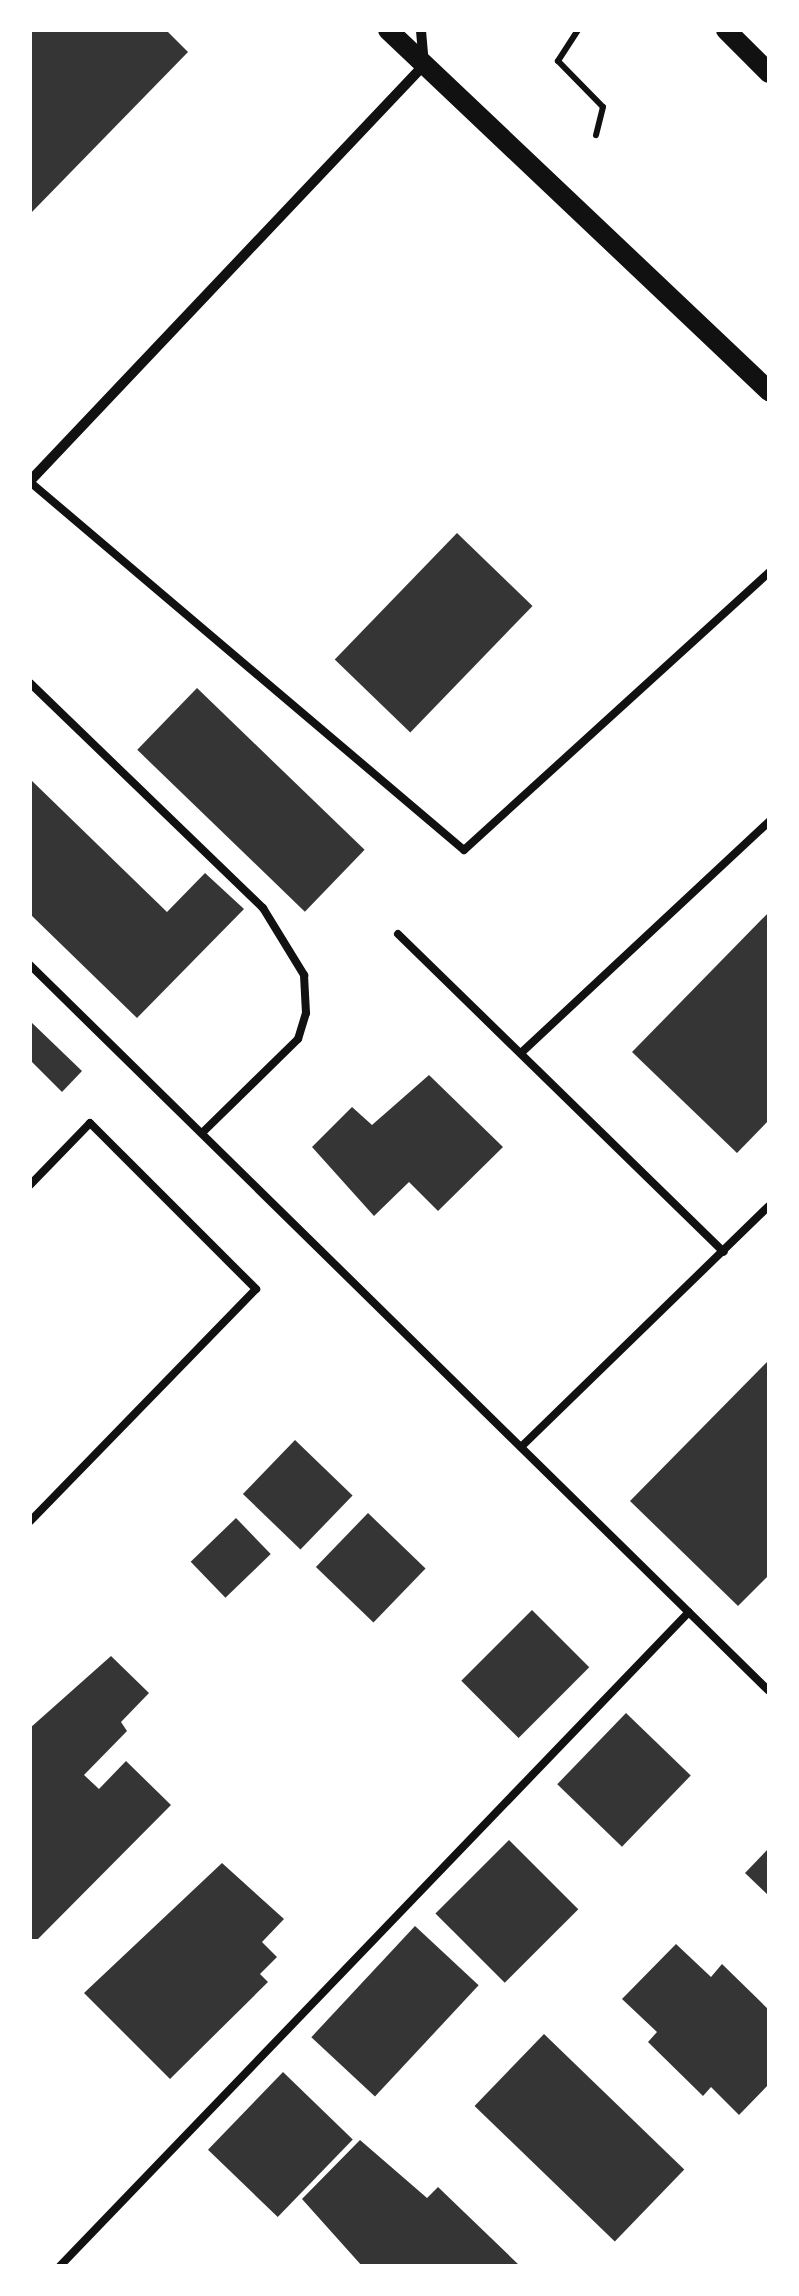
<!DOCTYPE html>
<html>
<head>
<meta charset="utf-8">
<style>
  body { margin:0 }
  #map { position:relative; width:799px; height:2296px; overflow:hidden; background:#fff; font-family:"IBM Plex Sans",sans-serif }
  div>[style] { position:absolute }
  .building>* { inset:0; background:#353535; transform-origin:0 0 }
  .path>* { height:6px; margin:-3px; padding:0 3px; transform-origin:3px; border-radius:3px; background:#111 }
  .service>* { height:8px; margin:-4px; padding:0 4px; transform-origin:4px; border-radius:4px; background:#111 }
  .minor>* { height:10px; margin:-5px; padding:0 5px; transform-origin:5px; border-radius:5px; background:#111 }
  .secondary>* { height:20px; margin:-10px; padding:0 10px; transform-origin:10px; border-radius:10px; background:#111 }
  span { translate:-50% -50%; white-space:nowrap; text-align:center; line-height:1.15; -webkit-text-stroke:10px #fff; paint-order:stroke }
  .frame { position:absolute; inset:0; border:32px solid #fff; pointer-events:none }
</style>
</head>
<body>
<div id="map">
  <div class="building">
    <div style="clip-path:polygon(30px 30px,166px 30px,188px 52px,30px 214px)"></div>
    <div style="left:457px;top:533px;width:105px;height:176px;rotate:44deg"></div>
    <div style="left:197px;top:688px;width:233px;height:86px;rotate:44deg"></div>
    <div style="clip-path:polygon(30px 779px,167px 912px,205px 873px,244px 909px,137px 1018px,30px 914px)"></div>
    <div style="clip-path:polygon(769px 912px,769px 1120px,737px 1153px,632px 1052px)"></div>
    <div style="clip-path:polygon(30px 1021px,82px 1071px,62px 1092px,30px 1060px)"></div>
    <div style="clip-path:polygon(429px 1075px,503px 1147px,438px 1211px,409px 1182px,374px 1216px,312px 1147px,352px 1107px,372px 1125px)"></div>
    <div style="clip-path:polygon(769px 1360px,769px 1575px,738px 1606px,630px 1501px)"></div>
    <div style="left:295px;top:1440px;width:80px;height:75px;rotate:44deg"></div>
    <div style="left:368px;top:1513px;width:80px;height:75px;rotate:44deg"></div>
    <div style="left:236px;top:1518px;width:50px;height:63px;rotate:46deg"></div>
    <div style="left:532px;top:1610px;width:81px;height:100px;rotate:45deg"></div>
    <div style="clip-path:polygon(111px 1656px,149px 1693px,121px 1722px,127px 1731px,84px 1775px,99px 1789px,126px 1761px,171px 1805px,38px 1939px,30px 1939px,30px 1728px)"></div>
    <div style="left:626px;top:1713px;width:90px;height:99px;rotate:44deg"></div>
    <div style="left:509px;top:1840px;width:98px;height:104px;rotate:45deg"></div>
    <div style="clip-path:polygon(769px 1848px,769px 1896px,745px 1873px)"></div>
    <div style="clip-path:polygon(222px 1863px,284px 1919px,262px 1942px,277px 1957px,260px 1974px,268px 1982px,170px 2079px,84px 1993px)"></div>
    <div style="left:415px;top:1926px;width:87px;height:152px;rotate:43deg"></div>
    <div style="clip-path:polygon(676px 1944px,711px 1977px,722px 1964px,769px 2010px,769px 2084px,739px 2115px,711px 2087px,703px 2096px,648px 2042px,657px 2032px,622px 1999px)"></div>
    <div style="left:544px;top:2034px;width:195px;height:100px;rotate:44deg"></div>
    <div style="left:283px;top:2072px;width:97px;height:108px;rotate:44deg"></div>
    <div style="clip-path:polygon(360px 2140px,427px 2198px,438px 2187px,520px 2266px,362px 2266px,302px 2199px)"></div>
  </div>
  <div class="path">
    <div style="left:578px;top:30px;width:37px;rotate:123deg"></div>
    <div style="left:558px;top:61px;width:64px;rotate:45.6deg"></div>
    <div style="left:603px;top:107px;width:29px;rotate:104deg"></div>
  </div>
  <div class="service">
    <div style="left:30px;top:482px;width:569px;rotate:40.3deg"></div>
    <div style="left:464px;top:850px;width:413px;rotate:-42.3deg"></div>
    <div style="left:30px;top:683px;width:324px;rotate:44deg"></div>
    <div style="left:263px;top:908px;width:79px;rotate:58.5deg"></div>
    <div style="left:304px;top:975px;width:38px;rotate:87deg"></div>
    <div style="left:306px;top:1013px;width:27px;rotate:107deg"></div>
    <div style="left:298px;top:1039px;width:134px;rotate:135.6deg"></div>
    <div style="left:398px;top:934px;width:455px;rotate:44.3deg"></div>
    <div style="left:30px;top:965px;width:1036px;rotate:44.49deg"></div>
    <div style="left:522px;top:1052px;width:338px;rotate:-43deg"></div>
    <div style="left:30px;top:1185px;width:86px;rotate:-45.9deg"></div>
    <div style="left:90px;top:1123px;width:235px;rotate:45deg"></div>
    <div style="left:256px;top:1289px;width:324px;rotate:134.2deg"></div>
    <div style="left:521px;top:1447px;width:346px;rotate:-44.2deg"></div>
    <div style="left:60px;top:2266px;width:907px;rotate:-46.12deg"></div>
  </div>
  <div class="minor">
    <div style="left:30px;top:481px;width:573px;rotate:-46.56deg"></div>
    <div style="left:424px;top:65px;width:35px;rotate:-95deg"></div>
  </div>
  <div class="secondary">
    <div style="left:388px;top:30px;width:525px;rotate:43.46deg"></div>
    <div style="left:726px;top:30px;width:61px;rotate:45deg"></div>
  </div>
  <div class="frame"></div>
</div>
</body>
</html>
